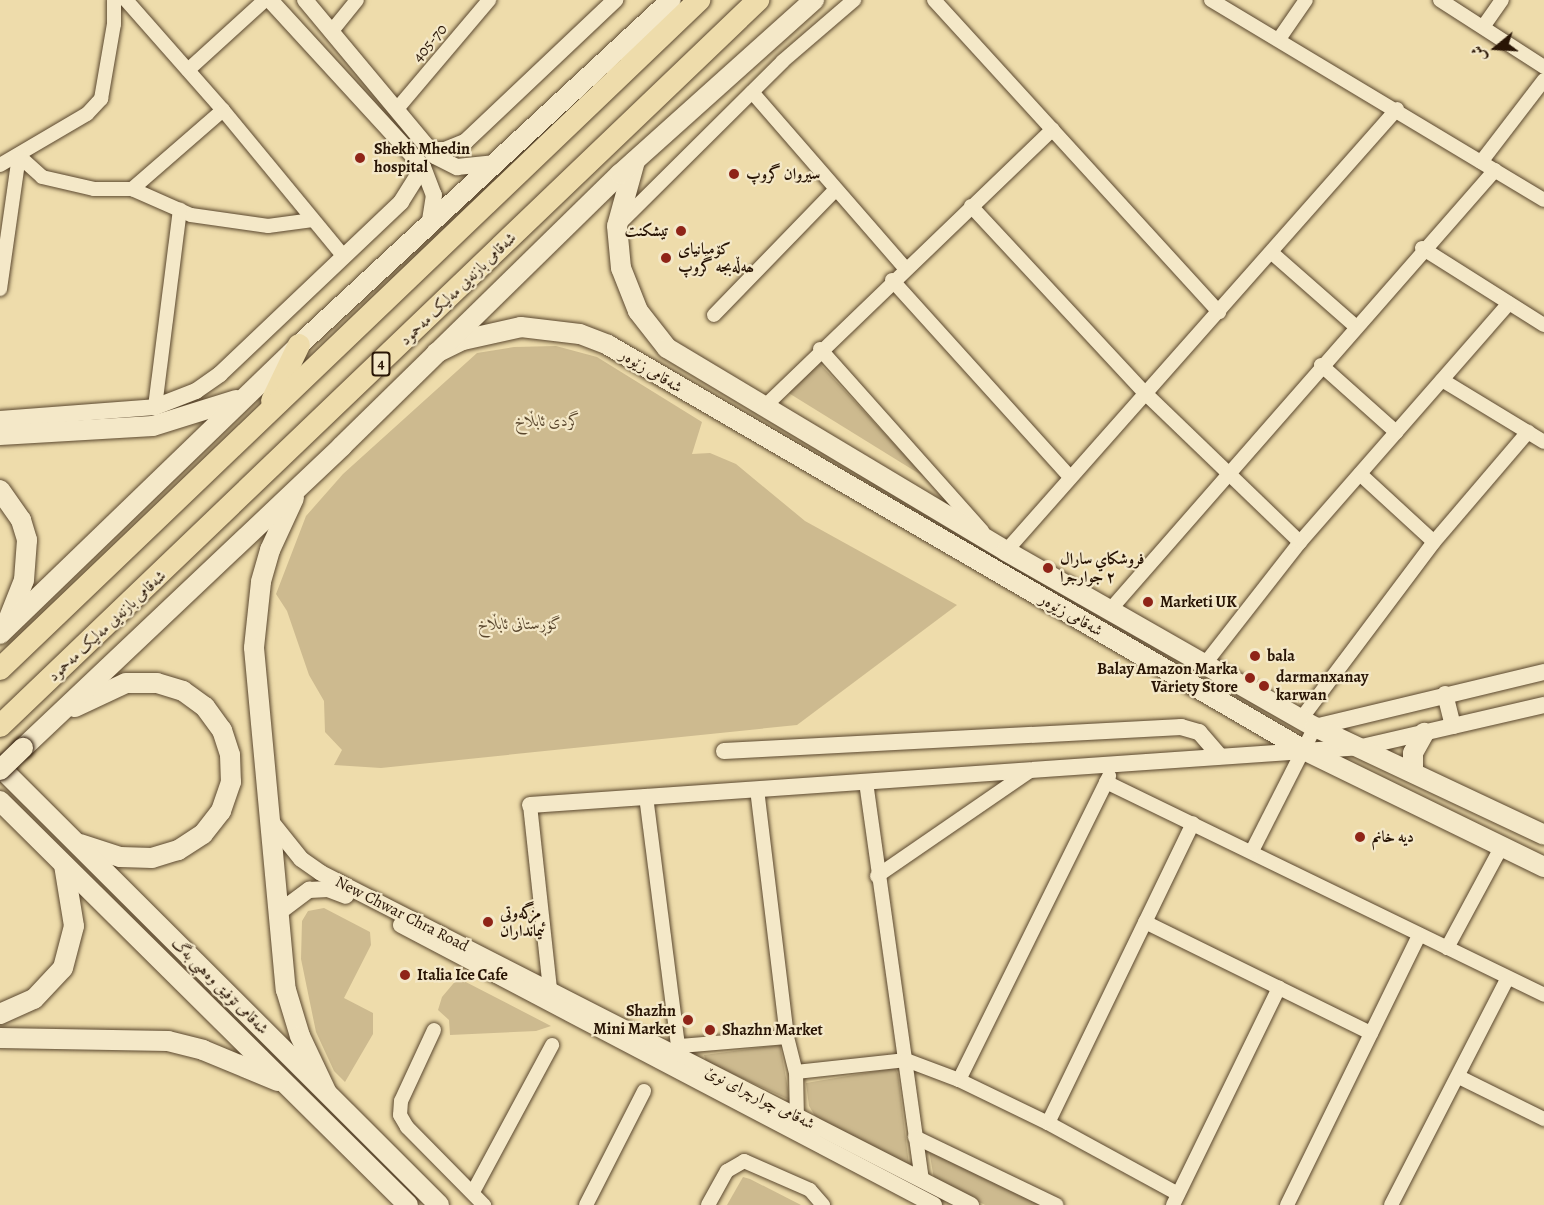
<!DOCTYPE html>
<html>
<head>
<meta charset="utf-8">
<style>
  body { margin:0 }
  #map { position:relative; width:1544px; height:1205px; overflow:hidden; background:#eedcab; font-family:Alegreya,Amiri,serif }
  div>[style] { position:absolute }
  .green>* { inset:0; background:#cdba8f }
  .roads { filter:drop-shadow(0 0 2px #5a472e) drop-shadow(0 0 2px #5a472e) }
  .minor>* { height:14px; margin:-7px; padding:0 7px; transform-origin:7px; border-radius:7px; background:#f4e8c8 }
  .tertiary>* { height:16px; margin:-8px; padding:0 8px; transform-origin:8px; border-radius:8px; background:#f4e8c8 }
  .secondary>* { height:20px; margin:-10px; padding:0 10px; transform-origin:10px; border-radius:10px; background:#f4e8c8 }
  .trunk>* { height:22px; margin:-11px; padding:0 11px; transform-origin:11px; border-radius:11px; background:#eedcab }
  .bridges { filter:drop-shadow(0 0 2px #291505) drop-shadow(0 0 2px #291505) }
  .secondary-bridge>* { height:20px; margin:-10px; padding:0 10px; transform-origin:10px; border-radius:10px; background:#f4e8c8 }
  .dots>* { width:16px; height:16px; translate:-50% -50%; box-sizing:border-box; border:3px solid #f4e8c8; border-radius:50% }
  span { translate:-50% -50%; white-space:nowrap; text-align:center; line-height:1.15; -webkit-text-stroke:4.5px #f4e8c8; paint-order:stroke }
  .shield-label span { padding:2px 4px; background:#f4e8c8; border:2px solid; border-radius:4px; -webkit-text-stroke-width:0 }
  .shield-label { font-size:15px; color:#291505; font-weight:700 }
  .street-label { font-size:16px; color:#291505 }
  .poi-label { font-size:16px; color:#291505; font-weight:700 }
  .left { translate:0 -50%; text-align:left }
  .right { translate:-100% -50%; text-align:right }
  .park-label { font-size:16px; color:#5a472e; font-style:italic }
  .north { position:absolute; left:1466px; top:18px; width:60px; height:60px; -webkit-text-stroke:4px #f4e8c8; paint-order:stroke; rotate:252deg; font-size:16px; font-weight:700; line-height:24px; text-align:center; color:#291505 }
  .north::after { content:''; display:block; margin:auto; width:21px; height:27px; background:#291505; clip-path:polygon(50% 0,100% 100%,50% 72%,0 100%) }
</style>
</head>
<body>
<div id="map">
  <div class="green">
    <div style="clip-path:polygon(556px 346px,597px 357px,702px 422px,692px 454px,710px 453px,736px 464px,805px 521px,957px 605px,797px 725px,381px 768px,334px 765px,342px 750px,325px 732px,324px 701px,309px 675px,287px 611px,276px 594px,306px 516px,343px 474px,477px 353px,514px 347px)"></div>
    <div style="clip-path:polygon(818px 362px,926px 478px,787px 392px)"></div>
    <div style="clip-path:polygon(324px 908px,370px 932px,371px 945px,344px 998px,373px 1013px,373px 1034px,345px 1082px,334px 1071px,316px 1032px,301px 959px,302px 921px,308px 911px)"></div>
    <div style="clip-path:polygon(458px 978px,551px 1026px,536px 1031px,450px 1035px,449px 1020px,438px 1010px,442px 997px)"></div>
    <div style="clip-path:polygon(780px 1045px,790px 1100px,706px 1062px,704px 1055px)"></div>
    <div style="clip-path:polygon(895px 1068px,898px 1074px,909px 1165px,817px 1119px,809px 1106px,806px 1083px)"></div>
    <div style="clip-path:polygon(929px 1150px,1041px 1205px,985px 1205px,934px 1179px)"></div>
    <div style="clip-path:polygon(743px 1177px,750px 1179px,801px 1205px,727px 1205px)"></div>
  </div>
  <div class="roads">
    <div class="minor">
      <div style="left:126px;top:0;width:147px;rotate:48.6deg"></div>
      <div style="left:223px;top:110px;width:121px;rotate:139deg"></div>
      <div style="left:934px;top:0;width:423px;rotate:47.6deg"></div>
      <div style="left:1211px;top:0;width:388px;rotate:31deg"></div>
      <div style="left:1440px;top:0;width:124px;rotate:32.8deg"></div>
      <div style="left:1483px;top:27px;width:33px;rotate:-55deg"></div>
      <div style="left:331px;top:32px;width:41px;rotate:-50.9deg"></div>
      <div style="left:1279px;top:39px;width:47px;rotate:-55.3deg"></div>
      <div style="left:188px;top:70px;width:104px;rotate:-42.3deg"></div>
      <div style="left:752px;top:92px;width:233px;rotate:49deg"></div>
      <div style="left:397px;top:109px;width:143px;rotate:-49.8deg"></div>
      <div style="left:223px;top:110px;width:190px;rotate:50.5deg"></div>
      <div style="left:19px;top:156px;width:31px;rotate:42deg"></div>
      <div style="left:42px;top:177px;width:53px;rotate:13deg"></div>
      <div style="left:94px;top:189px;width:38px"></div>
      <div style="left:132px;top:189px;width:64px;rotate:23.8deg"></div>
      <div style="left:191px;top:215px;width:78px;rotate:8.1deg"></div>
      <div style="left:268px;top:226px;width:45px;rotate:-7.6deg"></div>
      <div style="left:1481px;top:162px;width:103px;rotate:-52.5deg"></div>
      <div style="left:0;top:165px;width:101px;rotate:-30.4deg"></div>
      <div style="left:87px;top:114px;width:21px;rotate:-47deg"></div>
      <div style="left:101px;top:99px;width:76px;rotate:-80.2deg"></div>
      <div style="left:114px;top:24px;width:24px;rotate:-90deg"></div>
      <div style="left:971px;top:206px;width:255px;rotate:47.1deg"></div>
      <div style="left:1145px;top:393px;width:215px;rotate:43.9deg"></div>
      <div style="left:619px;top:224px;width:231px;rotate:-44.8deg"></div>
      <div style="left:783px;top:61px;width:94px;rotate:-40.7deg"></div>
      <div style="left:1422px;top:248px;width:144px;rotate:32.3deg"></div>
      <div style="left:1272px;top:253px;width:111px;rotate:41.3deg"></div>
      <div style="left:892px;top:280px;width:266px;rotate:47.9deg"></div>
      <div style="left:0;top:289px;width:134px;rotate:-81.9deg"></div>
      <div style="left:714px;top:315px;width:175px;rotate:-45.9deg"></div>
      <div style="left:820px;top:349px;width:244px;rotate:48.3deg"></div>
      <div style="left:1321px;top:365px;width:101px;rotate:41.8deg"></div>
      <div style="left:1442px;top:380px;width:119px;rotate:31.3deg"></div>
      <div style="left:155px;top:407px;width:199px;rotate:-82.8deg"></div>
      <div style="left:763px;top:408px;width:402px;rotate:-43.9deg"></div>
      <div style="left:1360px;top:474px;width:100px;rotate:42.6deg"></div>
      <div style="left:1006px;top:551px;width:590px;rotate:-48.5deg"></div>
      <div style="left:1109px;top:611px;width:586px;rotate:-48.8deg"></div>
      <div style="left:1204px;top:665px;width:156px;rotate:-52deg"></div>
      <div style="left:1300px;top:542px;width:317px;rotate:-48.8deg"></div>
      <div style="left:1301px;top:719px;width:221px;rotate:-53.1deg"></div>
      <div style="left:1434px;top:542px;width:145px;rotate:-49.5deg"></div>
      <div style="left:866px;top:782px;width:401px;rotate:82deg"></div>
      <div style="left:1106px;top:782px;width:487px;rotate:25.9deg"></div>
      <div style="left:757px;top:789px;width:250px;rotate:83.1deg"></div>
      <div style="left:787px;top:1037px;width:36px;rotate:76deg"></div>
      <div style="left:796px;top:1072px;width:46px;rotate:88.8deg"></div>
      <div style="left:646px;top:796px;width:261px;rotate:82.7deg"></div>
      <div style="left:530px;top:805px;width:185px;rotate:83.8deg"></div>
      <div style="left:1252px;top:851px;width:139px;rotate:-63.1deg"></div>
      <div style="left:877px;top:876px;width:187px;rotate:-34.5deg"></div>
      <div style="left:1145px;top:922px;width:252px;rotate:26.2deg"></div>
      <div style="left:1447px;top:948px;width:116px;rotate:-61.7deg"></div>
      <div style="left:434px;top:1030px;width:78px;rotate:114.9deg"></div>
      <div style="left:401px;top:1101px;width:14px;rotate:94deg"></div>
      <div style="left:400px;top:1115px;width:14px;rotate:60deg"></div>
      <div style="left:407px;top:1127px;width:110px;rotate:45.4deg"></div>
      <div style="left:680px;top:1046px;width:107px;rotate:-4.8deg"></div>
      <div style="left:796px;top:1072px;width:111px;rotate:-6.2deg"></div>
      <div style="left:906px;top:1060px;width:57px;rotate:20.7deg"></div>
      <div style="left:959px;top:1080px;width:99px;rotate:25.8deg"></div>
      <div style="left:1048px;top:1123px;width:148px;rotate:28.6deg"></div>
      <div style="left:1459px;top:1077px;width:95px;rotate:26.3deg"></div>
      <div style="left:959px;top:1080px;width:339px;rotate:-63.7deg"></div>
      <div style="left:1048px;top:1123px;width:333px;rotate:-64.2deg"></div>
      <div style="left:915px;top:1137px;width:157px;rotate:25.7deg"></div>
      <div style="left:473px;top:1192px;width:167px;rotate:-61.7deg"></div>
      <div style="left:586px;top:1205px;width:128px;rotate:-63deg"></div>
      <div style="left:708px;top:1205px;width:39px;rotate:-61deg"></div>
      <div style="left:727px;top:1171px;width:20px;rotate:-30deg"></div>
      <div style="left:744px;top:1161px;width:72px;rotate:23.7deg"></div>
      <div style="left:810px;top:1190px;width:20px;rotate:49deg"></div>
      <div style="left:1173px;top:1205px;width:242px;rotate:-64deg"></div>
      <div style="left:1287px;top:1205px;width:301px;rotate:-63.9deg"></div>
      <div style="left:1391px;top:1205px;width:254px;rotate:-62.8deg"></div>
    </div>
    <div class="tertiary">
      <div style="left:270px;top:0;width:226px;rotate:47.5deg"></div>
      <div style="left:423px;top:167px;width:30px;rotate:69deg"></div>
      <div style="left:434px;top:195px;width:30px;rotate:99deg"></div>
      <div style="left:305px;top:0;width:203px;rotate:50.2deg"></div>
      <div style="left:435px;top:156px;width:25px;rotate:27deg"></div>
      <div style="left:457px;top:167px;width:39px;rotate:-6deg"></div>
      <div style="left:430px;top:150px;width:15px"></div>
      <div style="left:445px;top:150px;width:22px;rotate:-22deg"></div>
      <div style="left:465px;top:142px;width:207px;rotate:-43.4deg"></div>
      <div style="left:0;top:419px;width:155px;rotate:-4.4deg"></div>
      <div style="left:155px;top:407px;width:44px;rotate:-21.3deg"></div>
      <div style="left:196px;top:391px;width:29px;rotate:-35deg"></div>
      <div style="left:220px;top:374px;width:250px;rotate:-43.5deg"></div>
      <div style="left:401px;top:202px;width:41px;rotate:-57.8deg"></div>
      <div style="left:1445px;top:694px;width:33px;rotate:76deg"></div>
      <div style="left:1315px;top:727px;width:236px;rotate:-13.5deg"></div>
      <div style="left:724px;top:751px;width:458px;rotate:-3deg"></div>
      <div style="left:1181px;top:727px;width:19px;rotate:16deg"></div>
      <div style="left:1199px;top:732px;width:32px;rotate:49deg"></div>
      <div style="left:530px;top:805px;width:834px;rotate:-3.99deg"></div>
      <div style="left:1362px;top:747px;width:187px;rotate:-13deg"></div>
      <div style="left:269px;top:819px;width:51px;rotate:51.3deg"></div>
      <div style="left:301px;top:859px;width:24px;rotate:35deg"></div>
      <div style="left:321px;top:873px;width:730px;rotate:27.06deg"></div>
      <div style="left:278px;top:913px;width:39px;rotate:-37deg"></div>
      <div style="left:309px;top:890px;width:19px;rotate:-3deg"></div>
      <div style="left:328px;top:889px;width:19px;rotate:21deg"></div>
      <div style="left:401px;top:925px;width:602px;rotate:27.71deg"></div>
    </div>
    <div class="secondary">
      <div style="left:635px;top:161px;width:67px;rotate:105.5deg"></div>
      <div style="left:617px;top:226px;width:42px;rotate:84.6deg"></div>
      <div style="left:621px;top:268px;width:46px;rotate:68.4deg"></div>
      <div style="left:638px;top:311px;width:47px;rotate:51.9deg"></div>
      <div style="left:667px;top:348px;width:395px;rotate:30.9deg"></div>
      <div style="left:1006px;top:551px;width:356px;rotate:29.7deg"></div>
      <div style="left:1315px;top:727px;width:253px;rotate:25.2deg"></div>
      <div style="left:436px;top:353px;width:30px;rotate:-26deg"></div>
      <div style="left:463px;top:340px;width:59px;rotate:-12.6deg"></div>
      <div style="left:521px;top:327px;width:59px;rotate:6.8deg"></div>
      <div style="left:580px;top:334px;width:30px;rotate:21deg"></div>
      <div style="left:608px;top:345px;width:805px;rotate:30.19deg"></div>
      <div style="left:1304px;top:750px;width:267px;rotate:26deg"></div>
      <div style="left:0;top:435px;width:153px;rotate:-3.4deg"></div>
      <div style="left:153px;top:426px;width:87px;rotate:-17.4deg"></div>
      <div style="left:0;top:490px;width:37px;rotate:55deg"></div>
      <div style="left:21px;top:520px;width:21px;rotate:73deg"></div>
      <div style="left:27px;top:540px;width:40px;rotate:94.3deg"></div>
      <div style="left:24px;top:580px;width:46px;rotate:111.6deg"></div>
      <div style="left:294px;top:498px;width:57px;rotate:114.8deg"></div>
      <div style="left:270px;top:550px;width:33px;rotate:106deg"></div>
      <div style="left:261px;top:582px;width:66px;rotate:96.1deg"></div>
      <div style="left:254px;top:648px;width:343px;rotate:84.7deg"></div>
      <div style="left:286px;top:990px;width:48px;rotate:73.1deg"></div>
      <div style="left:300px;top:1036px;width:61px;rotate:64.7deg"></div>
      <div style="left:0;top:634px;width:416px;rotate:-44deg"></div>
      <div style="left:299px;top:345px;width:507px;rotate:-42.84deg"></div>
      <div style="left:75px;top:707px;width:56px;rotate:-25.2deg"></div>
      <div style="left:126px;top:683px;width:31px"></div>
      <div style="left:157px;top:683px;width:27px;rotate:17deg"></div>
      <div style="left:183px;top:691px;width:27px;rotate:36deg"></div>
      <div style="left:205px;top:707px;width:29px;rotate:54deg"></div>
      <div style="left:222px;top:730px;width:26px;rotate:72deg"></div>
      <div style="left:230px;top:755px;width:27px;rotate:88deg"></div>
      <div style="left:231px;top:782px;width:31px;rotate:109deg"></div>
      <div style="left:221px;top:811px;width:29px;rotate:128deg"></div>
      <div style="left:203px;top:834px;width:30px;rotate:147deg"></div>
      <div style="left:178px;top:850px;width:27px;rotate:163deg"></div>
      <div style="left:152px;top:858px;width:32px;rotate:-178deg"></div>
      <div style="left:120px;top:857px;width:42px;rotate:-162deg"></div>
      <div style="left:23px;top:748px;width:439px;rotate:-43.4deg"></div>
      <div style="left:342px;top:446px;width:389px;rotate:-44.4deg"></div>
      <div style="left:620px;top:174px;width:261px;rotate:-41.9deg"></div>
      <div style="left:0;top:767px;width:620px;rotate:44.93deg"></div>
      <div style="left:1413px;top:771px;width:18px;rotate:-90deg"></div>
      <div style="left:1413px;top:753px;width:23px;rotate:-61deg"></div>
      <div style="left:0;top:801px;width:574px;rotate:44.72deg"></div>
      <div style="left:0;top:1014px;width:37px;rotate:-24deg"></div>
      <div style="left:34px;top:999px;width:42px;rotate:-46.9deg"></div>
      <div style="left:63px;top:968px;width:43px;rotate:-75.3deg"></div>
      <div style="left:74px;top:926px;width:62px;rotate:-99.3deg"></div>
      <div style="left:0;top:1038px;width:168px;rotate:1deg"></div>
      <div style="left:168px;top:1041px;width:36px;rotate:14deg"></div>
      <div style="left:203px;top:1050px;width:81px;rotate:22.5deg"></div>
    </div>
    <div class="trunk">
      <div style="left:272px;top:401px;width:62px;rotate:-64.3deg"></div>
      <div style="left:0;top:669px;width:968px;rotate:-43.74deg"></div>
      <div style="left:0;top:726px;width:1050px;rotate:-43.76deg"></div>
    </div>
  </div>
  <div class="bridges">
    <div class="secondary-bridge">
      <div style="left:0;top:770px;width:32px;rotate:-44deg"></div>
    </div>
  </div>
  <div class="dots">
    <div style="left:360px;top:158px;background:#8f2418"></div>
    <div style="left:734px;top:174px;background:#8f2418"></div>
    <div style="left:681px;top:231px;background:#8f2418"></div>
    <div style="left:666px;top:258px;background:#8f2418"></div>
    <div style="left:1048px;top:568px;background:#8f2418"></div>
    <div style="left:1148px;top:602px;background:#8f2418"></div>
    <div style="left:1255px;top:656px;background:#8f2418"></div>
    <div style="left:1250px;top:678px;background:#8f2418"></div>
    <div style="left:1264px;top:686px;background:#8f2418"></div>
    <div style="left:1360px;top:837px;background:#8f2418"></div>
    <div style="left:488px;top:922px;background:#8f2418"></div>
    <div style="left:405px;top:975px;background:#8f2418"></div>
    <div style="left:688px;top:1020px;background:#8f2418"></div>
    <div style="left:710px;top:1030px;background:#8f2418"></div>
  </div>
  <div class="shield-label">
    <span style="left:381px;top:364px">4</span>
  </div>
  <div class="street-label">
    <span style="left:430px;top:43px;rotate:-50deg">405-70</span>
    <span style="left:458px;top:289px;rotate:-44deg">شەقامی بازنەیی مەلیک مەحمود</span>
    <span style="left:651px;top:371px;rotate:31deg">شەقامی زێوەر</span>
    <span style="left:1071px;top:615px;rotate:30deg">شەقامی زێوەر</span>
    <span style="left:107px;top:626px;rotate:-43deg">شەقامی بازنەیی مەلیک مەحمود</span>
    <span style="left:402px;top:914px;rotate:27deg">New Chwar Chra Road</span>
    <span style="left:220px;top:986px;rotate:45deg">شەقامی تۆفیق وەهبی بەگ</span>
    <span style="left:760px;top:1098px;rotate:27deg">شەقامی چوارچرای نوێ</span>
  </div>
  <div class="poi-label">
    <span class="left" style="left:374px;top:158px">Shekh Mhedin<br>hospital</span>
    <span class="left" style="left:746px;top:174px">سیروان گروپ</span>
    <span class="right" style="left:669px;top:231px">تيشكنت</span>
    <span class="left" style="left:678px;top:258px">کۆمپانیای<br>ھەڵەبجە گروپ</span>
    <span class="left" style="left:1060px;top:568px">فروشكاي سارال<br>٢ جوارجرا</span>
    <span class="left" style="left:1160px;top:602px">Marketi UK</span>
    <span class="left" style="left:1267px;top:656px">bala</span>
    <span class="right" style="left:1238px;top:678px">Balay Amazon Marka<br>Variety Store</span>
    <span class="left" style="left:1276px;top:686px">darmanxanay<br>karwan</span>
    <span class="left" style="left:1372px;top:837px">دیە خانم</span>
    <span class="left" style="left:500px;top:922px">مزگەوتی<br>ئیمانداران</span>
    <span class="left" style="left:417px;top:975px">Italia Ice Cafe</span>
    <span class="right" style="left:676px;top:1020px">Shazhn<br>Mini Market</span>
    <span class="left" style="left:722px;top:1030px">Shazhn Market</span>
  </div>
  <div class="park-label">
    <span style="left:548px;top:421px">گردی ئابڵاخ</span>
    <span style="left:520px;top:624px">گۆڕستانی ئابڵاخ</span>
  </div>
  <div class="north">ش</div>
</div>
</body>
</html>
